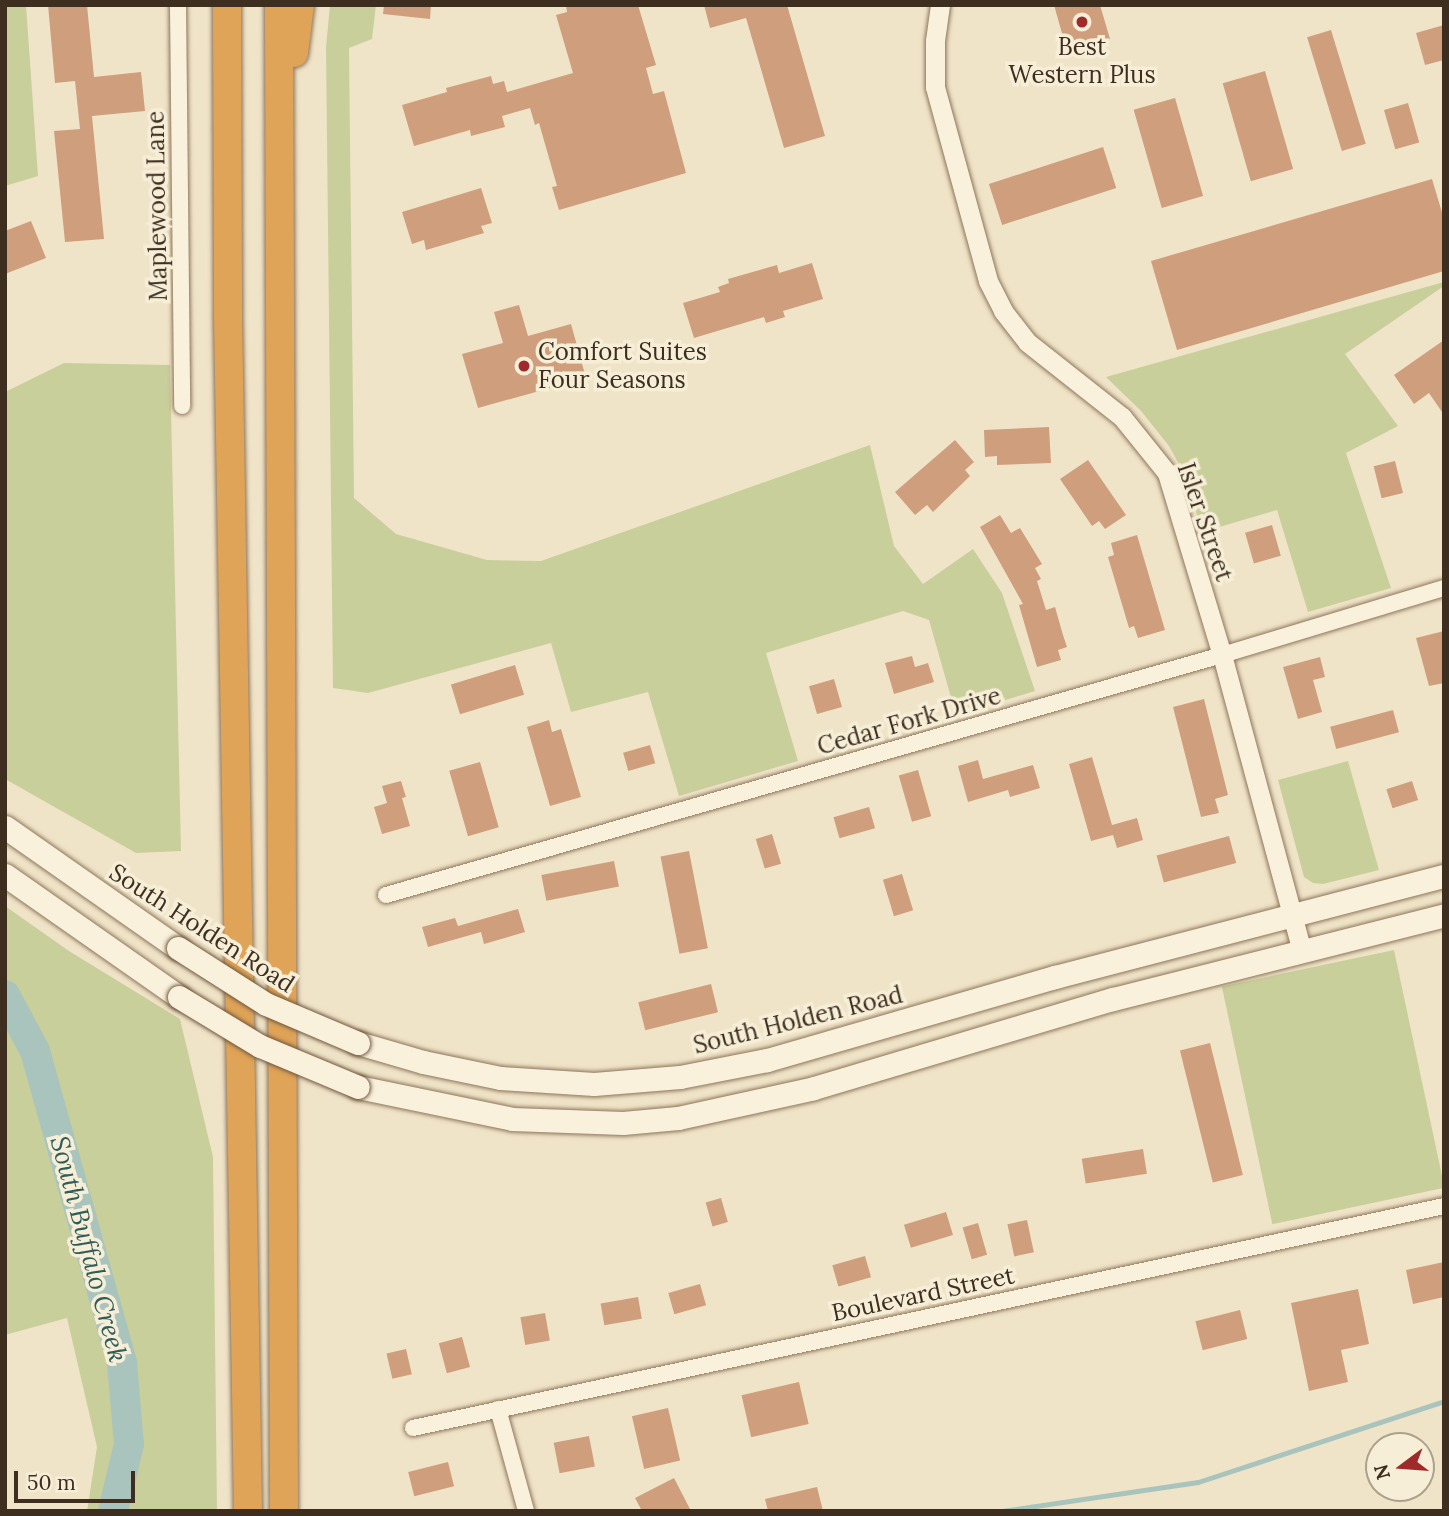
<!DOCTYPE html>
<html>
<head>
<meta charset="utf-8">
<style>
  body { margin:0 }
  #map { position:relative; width:1449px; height:1516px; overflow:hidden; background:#f0e4c8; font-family:Lora,serif }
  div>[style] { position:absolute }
  .green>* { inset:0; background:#c9cf9b; transform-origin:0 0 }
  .stream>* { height:5px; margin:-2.5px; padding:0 2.5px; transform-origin:2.5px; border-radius:2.5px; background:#a9c4bc }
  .river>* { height:30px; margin:-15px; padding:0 15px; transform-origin:15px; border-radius:15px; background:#a9c4bc }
  .building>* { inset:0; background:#cf9f7d; transform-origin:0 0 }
  .roads { filter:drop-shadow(0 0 2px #8d765c) drop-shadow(0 0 2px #8d765c) }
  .minor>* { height:16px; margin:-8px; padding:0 8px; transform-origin:8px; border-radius:8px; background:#faf1dc }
  .tertiary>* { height:19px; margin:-9.5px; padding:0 9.5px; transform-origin:9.5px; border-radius:9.5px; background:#faf1dc }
  .secondary>* { height:23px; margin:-11.5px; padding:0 11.5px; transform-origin:11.5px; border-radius:11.5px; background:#faf1dc }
  .motorway>* { height:28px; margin:-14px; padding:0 14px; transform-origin:14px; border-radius:14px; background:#e0a458 }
  .bridges { filter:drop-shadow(0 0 2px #6f573f) drop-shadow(0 0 2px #6f573f) }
  .secondary-bridge>* { height:23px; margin:-11.5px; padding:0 11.5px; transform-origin:11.5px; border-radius:11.5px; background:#faf1dc }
  .dots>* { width:19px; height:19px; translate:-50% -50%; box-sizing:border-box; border:4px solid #f7eed8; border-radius:50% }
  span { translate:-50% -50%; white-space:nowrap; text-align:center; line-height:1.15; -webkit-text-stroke:7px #f7eed8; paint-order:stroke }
  .poi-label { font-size:24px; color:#3d2e20 }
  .left { translate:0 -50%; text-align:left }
  .street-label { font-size:24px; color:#3d2e20 }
  .water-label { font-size:26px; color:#2f5d5a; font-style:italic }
  .frame { position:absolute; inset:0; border:7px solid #3d2e20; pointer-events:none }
  .north { position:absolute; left:1365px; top:1432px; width:70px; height:70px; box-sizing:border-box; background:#f7eed8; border:2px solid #ada18e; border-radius:50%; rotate:254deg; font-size:19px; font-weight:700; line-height:28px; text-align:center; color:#3d2e20 }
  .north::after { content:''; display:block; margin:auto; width:24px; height:32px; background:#9e2a2b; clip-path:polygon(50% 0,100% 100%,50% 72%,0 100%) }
  .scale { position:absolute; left:14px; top:1471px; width:121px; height:32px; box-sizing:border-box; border:4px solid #3d2e20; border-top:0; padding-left:9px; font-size:21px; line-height:24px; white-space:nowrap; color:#3d2e20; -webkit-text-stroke:5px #f7eed8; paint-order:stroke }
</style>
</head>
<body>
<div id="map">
  <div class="green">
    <div style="clip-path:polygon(5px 5px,26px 5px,38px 176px,5px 186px)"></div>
    <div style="clip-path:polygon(330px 5px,376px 5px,372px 39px,349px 48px,354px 498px,396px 534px,487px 560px,541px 561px,870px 445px,894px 546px,923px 584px,973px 549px,1002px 593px,1035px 691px,956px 715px,929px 620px,903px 611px,766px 653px,798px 761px,679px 796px,648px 692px,571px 712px,551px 643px,368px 693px,333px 688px,326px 47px)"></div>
    <div style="clip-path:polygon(1444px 282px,1444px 286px,1345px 354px,1398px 426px,1346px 453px,1391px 588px,1308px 612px,1277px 510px,1202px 532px,1185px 475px,1169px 446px,1141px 411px,1106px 377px)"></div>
    <div style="clip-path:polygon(64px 363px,170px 365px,181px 851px,136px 853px,5px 779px,5px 392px)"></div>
    <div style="clip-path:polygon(1348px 761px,1379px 870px,1323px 884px,1313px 883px,1304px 877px,1278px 780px)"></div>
    <div style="clip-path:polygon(5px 906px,69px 951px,180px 1019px,213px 1157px,217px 1511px,87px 1511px,97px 1447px,67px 1318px,5px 1335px)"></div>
    <div style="left:1394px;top:950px;width:243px;height:176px;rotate:78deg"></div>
  </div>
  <div class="stream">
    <div style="left:1002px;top:1511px;width:198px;rotate:-8.4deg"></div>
    <div style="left:1198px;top:1482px;width:259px;rotate:-18.2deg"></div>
  </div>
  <div class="river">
    <div style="left:5px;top:995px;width:64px;rotate:61.8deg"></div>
    <div style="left:35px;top:1051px;width:324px;rotate:74.4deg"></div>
    <div style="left:122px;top:1363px;width:81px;rotate:85.1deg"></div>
    <div style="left:129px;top:1444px;width:69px;rotate:103.4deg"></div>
  </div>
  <div class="building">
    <div style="clip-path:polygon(48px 5px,87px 5px,94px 77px,141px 72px,145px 111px,92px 116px,104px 239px,65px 242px,54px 131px,80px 129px,75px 81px,55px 83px)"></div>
    <div style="clip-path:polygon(384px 5px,431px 5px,430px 19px,383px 14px)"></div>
    <div style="clip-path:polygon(566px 5px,638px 5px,656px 65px,646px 68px,653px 94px,664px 91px,686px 173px,559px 210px,552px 187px,557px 186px,539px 123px,535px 125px,530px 108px,502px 116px,505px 127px,471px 136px,470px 130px,414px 146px,402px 105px,447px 92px,446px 88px,491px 76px,493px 84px,504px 81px,507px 92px,573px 73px,556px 15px,567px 12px)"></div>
    <div style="clip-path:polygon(704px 5px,787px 5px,825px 136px,784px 148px,746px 18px,710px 28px)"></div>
    <div style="clip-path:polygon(1054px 5px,1100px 5px,1110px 39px,1067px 51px)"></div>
    <div style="clip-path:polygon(1444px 25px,1444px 60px,1425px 65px,1416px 33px)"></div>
    <div style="left:1331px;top:30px;width:119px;height:25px;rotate:73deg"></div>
    <div style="left:1265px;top:71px;width:102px;height:44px;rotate:74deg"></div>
    <div style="left:1175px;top:98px;width:102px;height:43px;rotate:74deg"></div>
    <div style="left:1408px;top:103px;width:41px;height:25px;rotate:74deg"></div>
    <div style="left:1103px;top:147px;width:43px;height:120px;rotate:72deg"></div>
    <div style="clip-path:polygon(1432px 179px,1444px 219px,1444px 271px,1177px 350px,1151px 261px)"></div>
    <div style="clip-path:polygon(481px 188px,492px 223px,481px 226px,484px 233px,426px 250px,424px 240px,412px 244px,402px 212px)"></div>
    <div style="clip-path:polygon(31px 221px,46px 258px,5px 274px,5px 231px)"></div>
    <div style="clip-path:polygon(812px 263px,823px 299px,783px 311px,785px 317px,766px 323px,764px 317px,694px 338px,683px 303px,720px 292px,718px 287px,729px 283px,728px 279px,777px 265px,779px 273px)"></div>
    <div style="clip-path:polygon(519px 305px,528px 336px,571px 324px,586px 378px,478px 408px,462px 354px,503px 343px,494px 312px)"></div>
    <div style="clip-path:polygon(1444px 340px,1444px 415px,1429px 393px,1414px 404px,1394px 375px)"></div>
    <div style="clip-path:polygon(1049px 427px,1051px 463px,997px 465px,997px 456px,985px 457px,984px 430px)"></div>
    <div style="clip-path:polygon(955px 440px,974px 462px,965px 470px,970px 476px,933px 512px,927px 505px,915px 515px,895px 492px)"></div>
    <div style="clip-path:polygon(1088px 460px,1126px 515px,1105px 529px,1099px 521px,1092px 526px,1060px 479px)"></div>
    <div style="left:1395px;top:461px;width:33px;height:22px;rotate:76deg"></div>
    <div style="clip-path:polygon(1000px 515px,1011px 533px,1020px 528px,1042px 564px,1035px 568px,1041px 579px,1037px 581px,1046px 610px,1055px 607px,1063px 635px,1067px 647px,1058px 650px,1061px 660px,1037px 667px,1019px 605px,1023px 604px,980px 527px)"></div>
    <div style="left:1272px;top:525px;width:32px;height:28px;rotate:74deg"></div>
    <div style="clip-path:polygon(1137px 535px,1165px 630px,1138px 638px,1134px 626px,1129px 628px,1108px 557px,1114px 555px,1111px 543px)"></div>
    <div style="clip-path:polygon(1444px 631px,1444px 683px,1429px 686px,1416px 638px)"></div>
    <div style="clip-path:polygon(912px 656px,915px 667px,928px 663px,934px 682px,894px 694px,885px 663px)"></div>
    <div style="clip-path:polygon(1320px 657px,1325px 677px,1313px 680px,1322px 712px,1298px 719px,1283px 667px)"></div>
    <div style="left:515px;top:665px;width:31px;height:67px;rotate:73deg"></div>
    <div style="left:834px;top:679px;width:29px;height:26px;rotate:74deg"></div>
    <div style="clip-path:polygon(1204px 699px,1228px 795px,1215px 799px,1219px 813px,1201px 817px,1173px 707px)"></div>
    <div style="left:1393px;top:710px;width:23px;height:65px;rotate:75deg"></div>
    <div style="clip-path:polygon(549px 720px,552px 732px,561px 729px,581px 797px,550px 806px,527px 727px)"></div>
    <div style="left:650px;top:745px;width:19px;height:28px;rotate:74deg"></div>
    <div style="clip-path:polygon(1092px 757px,1112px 825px,1137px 818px,1143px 840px,1117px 848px,1113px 835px,1091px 841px,1069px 764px)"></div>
    <div style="clip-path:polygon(978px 760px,983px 779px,1033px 765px,1040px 788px,1010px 797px,1008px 790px,968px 802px,958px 766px)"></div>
    <div style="left:480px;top:762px;width:68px;height:32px;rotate:74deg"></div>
    <div style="left:918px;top:770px;width:48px;height:20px;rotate:74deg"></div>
    <div style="clip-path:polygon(401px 781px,406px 797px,402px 798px,410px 826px,382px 834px,374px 807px,387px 803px,382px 786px)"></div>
    <div style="left:1412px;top:781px;width:20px;height:27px;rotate:72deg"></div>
    <div style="left:869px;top:807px;width:22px;height:37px;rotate:74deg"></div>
    <div style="left:772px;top:834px;width:31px;height:17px;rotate:73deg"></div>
    <div style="left:1229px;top:836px;width:28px;height:75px;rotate:75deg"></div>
    <div style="left:689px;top:851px;width:99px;height:29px;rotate:79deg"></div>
    <div style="left:614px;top:861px;width:26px;height:74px;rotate:79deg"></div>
    <div style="left:902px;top:874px;width:38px;height:20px;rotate:73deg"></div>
    <div style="clip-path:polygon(518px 909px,525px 932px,484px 944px,481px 932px,428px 947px,422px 927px,455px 918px,458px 926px)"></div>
    <div style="left:711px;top:984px;width:29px;height:75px;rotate:76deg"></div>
    <div style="left:1210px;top:1043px;width:136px;height:31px;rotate:76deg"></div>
    <div style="left:1143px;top:1149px;width:25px;height:62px;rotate:81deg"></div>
    <div style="left:721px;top:1198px;width:25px;height:16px;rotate:74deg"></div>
    <div style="left:946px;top:1212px;width:24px;height:44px;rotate:73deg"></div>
    <div style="left:1027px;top:1220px;width:33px;height:20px;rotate:78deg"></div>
    <div style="left:978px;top:1223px;width:33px;height:16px;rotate:74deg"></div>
    <div style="left:865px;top:1256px;width:22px;height:34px;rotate:74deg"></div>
    <div style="clip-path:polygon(1444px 1262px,1444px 1297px,1413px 1304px,1406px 1270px)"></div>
    <div style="left:700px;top:1284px;width:22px;height:33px;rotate:74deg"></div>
    <div style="clip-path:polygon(1358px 1289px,1369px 1344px,1341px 1350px,1348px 1382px,1309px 1391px,1291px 1303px)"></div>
    <div style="left:638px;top:1297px;width:22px;height:38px;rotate:80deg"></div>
    <div style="left:1240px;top:1310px;width:30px;height:46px;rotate:76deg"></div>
    <div style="left:545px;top:1313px;width:28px;height:25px;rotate:80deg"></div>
    <div style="left:462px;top:1337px;width:31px;height:24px;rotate:75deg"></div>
    <div style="left:406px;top:1349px;width:26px;height:20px;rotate:77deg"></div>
    <div style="left:799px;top:1382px;width:43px;height:59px;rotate:77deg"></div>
    <div style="left:668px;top:1408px;width:54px;height:37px;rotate:77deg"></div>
    <div style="left:589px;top:1436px;width:31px;height:36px;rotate:79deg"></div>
    <div style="left:448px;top:1462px;width:25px;height:41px;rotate:76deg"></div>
    <div style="clip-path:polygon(674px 1478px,691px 1511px,642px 1511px,635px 1498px)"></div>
    <div style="clip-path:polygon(817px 1487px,823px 1511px,768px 1511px,765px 1499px)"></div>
  </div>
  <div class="roads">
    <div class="minor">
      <div style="left:178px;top:5px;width:401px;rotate:89.4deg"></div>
      <div style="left:386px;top:895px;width:870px;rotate:-16.02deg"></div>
      <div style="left:1222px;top:655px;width:232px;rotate:-16.8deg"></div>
      <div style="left:498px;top:1409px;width:106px;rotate:74.6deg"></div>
      <div style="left:413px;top:1428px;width:1055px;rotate:-12.15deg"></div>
    </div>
    <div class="tertiary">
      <div style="left:940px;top:5px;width:36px;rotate:98deg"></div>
      <div style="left:935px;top:41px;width:46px;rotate:90deg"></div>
      <div style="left:935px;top:87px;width:201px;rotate:74.7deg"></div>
      <div style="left:988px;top:281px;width:34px;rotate:63deg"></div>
      <div style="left:1003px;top:311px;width:39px;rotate:52deg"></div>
      <div style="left:1027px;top:342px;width:121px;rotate:38.3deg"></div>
      <div style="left:1122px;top:417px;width:72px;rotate:51.2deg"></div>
      <div style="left:1167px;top:473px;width:190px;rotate:73.2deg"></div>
      <div style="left:1222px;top:655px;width:308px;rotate:74.9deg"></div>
    </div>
    <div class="secondary">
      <div style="left:5px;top:827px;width:211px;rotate:35deg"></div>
      <div style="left:5px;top:875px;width:213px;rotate:35deg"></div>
      <div style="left:358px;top:1043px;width:68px;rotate:16.3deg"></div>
      <div style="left:423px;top:1062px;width:79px;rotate:11.7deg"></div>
      <div style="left:500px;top:1078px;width:94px;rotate:3.7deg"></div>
      <div style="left:594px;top:1084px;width:86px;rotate:-4.7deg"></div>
      <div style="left:680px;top:1077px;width:89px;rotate:-11.1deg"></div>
      <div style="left:767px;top:1060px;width:300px;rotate:-16.1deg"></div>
      <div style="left:1055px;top:977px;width:402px;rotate:-14.6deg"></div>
      <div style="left:358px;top:1087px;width:157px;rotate:11.7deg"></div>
      <div style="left:512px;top:1119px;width:111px;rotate:2.1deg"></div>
      <div style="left:623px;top:1123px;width:55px;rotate:-5.2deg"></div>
      <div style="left:678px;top:1118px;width:139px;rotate:-12.4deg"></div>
      <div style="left:814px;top:1088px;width:312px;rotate:-16.6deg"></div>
      <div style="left:1113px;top:999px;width:341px;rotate:-14.2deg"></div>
    </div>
    <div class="motorway">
      <div style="left:227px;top:5px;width:311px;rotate:89.8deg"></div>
      <div style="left:228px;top:316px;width:1195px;rotate:89.04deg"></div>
      <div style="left:279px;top:5px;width:1506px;rotate:89.81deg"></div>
      <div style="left:294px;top:53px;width:48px;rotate:-82.9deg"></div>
    </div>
  </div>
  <div class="bridges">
    <div class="secondary-bridge">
      <div style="left:178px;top:948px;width:104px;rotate:32.5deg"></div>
      <div style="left:266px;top:1004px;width:100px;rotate:23deg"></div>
      <div style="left:179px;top:997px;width:95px;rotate:31.2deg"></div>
      <div style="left:260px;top:1046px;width:106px;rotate:22.7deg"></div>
    </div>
  </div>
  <div class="dots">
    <div style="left:1082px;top:22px;background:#9e2a2b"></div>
    <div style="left:524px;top:366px;background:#9e2a2b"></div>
  </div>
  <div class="poi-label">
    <span style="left:1082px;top:61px">Best<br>Western Plus</span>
    <span class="left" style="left:538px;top:366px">Comfort Suites<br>Four Seasons</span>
  </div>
  <div class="street-label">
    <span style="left:157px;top:206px;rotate:-91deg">Maplewood Lane</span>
    <span style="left:1205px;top:522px;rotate:71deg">Isler Street</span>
    <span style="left:909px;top:721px;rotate:-16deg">Cedar Fork Drive</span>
    <span style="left:202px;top:928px;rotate:33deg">South Holden Road</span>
    <span style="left:798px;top:1020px;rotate:-14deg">South Holden Road</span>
    <span style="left:923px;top:1294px;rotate:-12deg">Boulevard Street</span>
  </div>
  <div class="water-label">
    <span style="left:89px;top:1249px;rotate:75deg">South Buffalo Creek</span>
  </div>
  <div class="frame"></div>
  <div class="north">N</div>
  <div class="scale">50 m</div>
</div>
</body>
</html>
